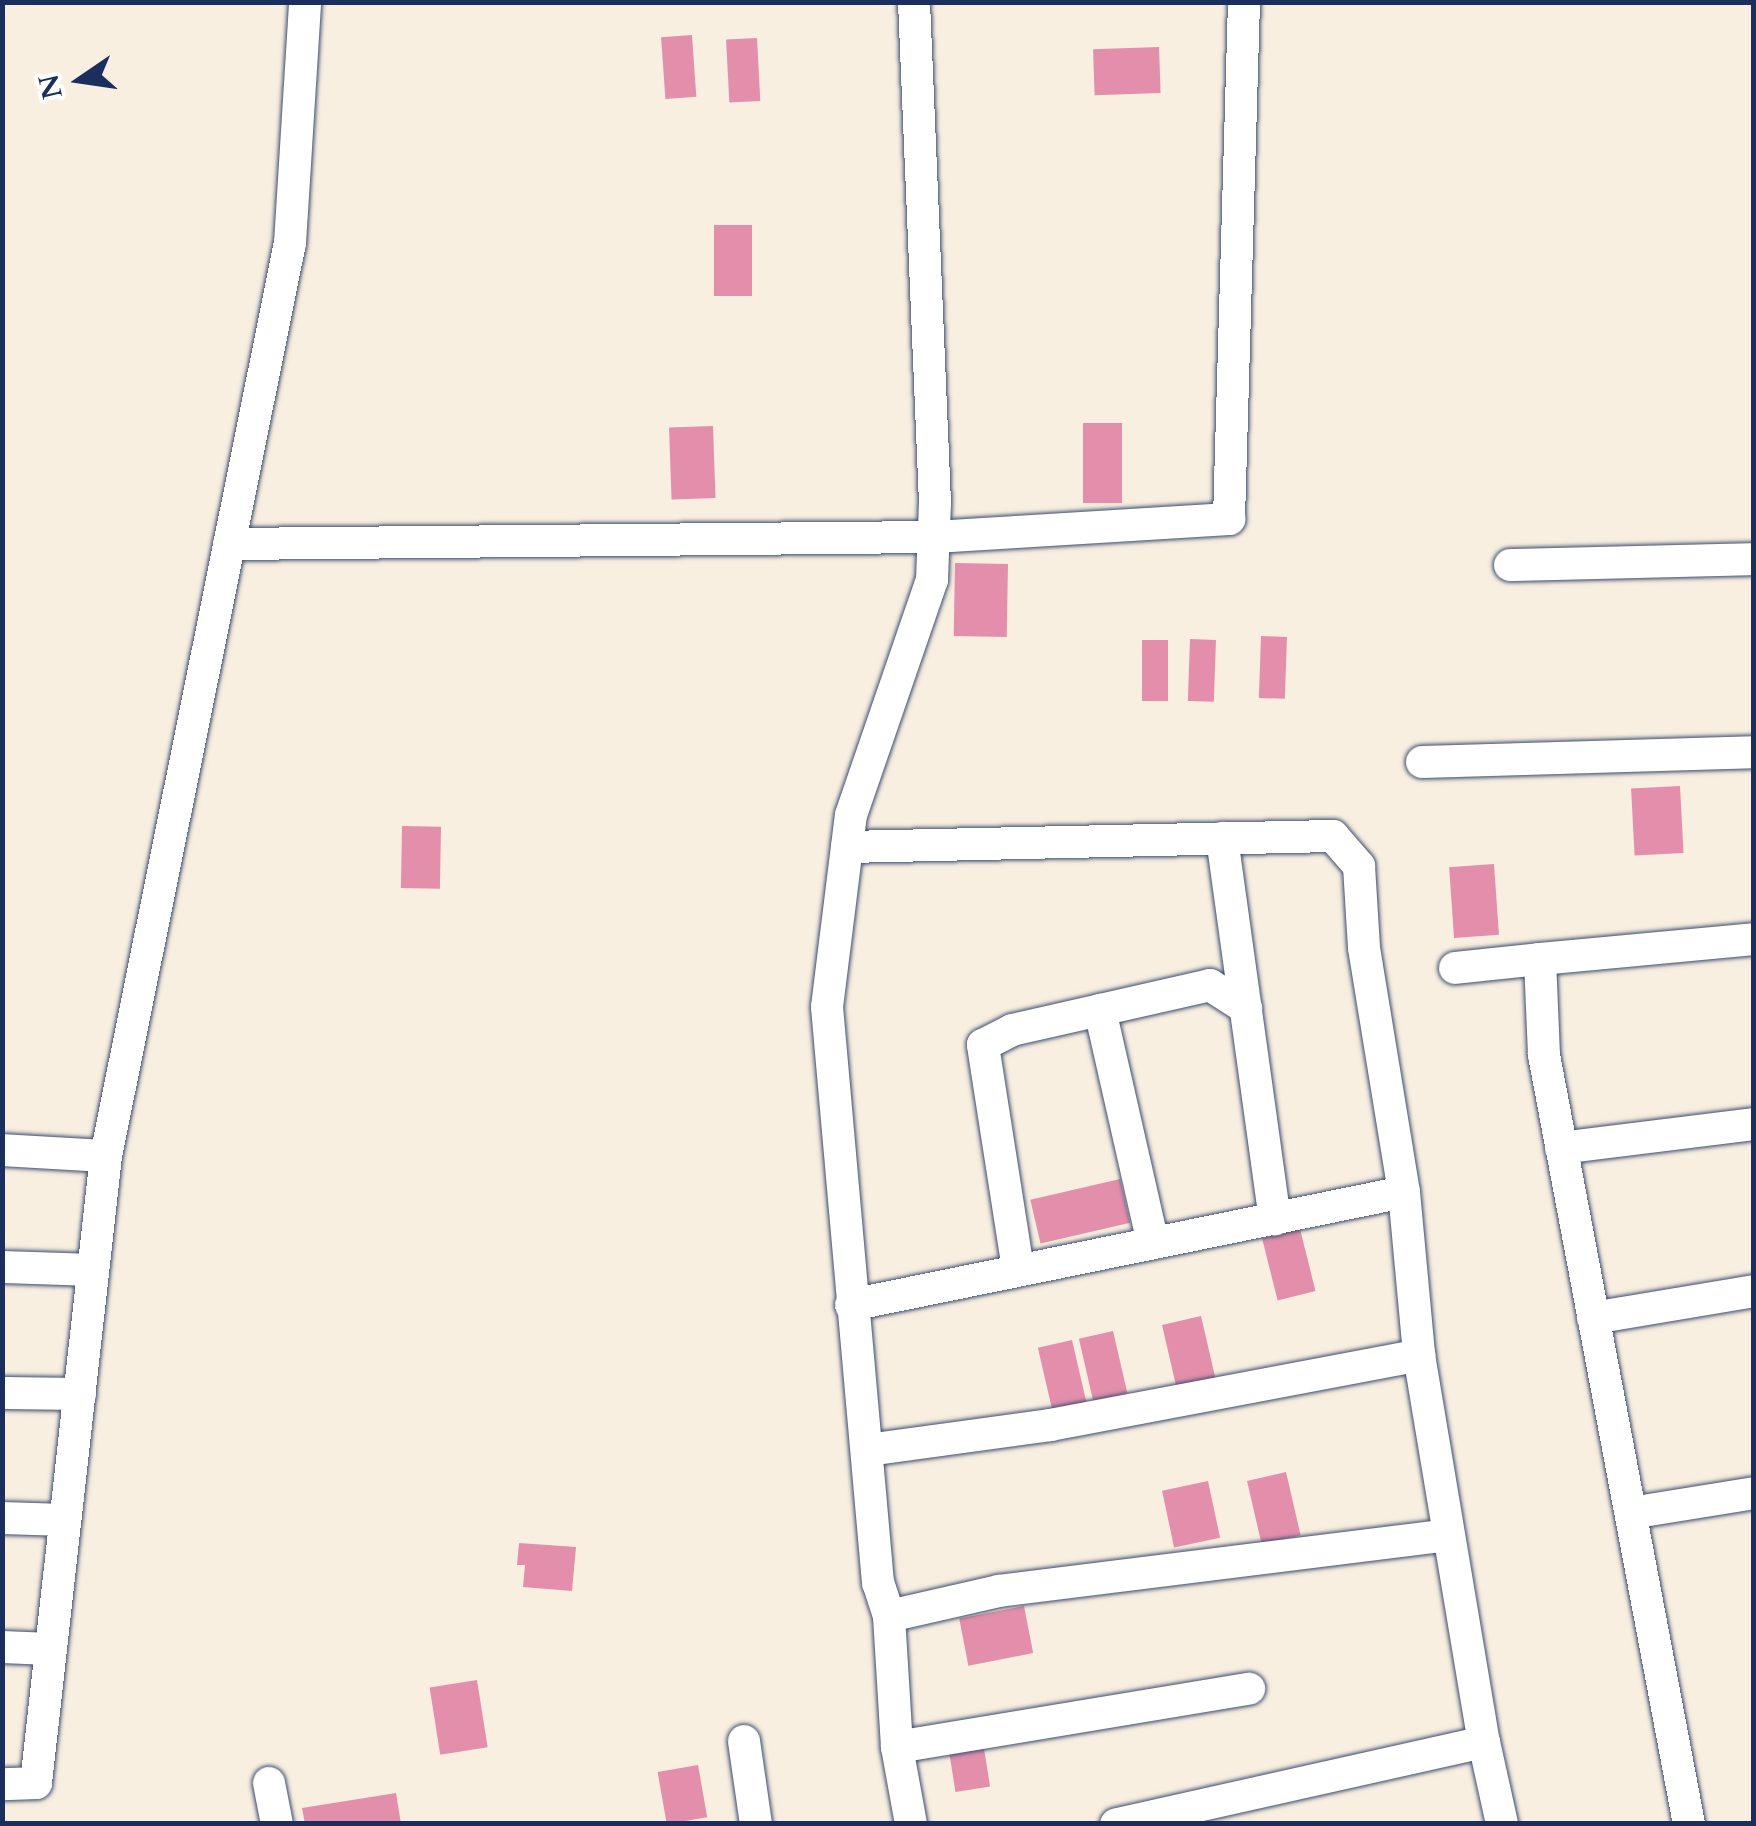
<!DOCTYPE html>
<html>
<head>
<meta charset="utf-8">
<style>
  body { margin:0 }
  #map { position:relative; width:1756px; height:1826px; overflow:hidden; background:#f8efe0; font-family:Cardo,serif }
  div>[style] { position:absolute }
  .building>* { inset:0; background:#e38fab; transform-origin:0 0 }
  .roads { filter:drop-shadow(0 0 2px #3c4c72) drop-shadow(0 0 2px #3c4c72) }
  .minor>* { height:32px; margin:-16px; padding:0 16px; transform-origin:16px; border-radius:16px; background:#fff }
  span { translate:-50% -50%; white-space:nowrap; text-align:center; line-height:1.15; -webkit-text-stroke:8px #fff; paint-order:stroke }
  .frame { position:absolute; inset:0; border:5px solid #1b2f5e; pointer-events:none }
  .north { position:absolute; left:30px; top:30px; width:100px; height:100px; -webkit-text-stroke:8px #fff; paint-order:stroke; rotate:257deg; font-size:28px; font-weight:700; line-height:40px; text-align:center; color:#1b2f5e }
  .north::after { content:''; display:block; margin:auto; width:35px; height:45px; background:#1b2f5e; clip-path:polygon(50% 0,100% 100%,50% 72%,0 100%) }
</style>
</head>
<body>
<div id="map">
  <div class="building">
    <div style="left:692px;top:35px;width:62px;height:31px;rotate:86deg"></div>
    <div style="left:757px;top:38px;width:63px;height:31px;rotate:87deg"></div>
    <div style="left:1159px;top:47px;width:46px;height:66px;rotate:88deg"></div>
    <div style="left:714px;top:225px;width:38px;height:71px"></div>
    <div style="left:1083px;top:423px;width:39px;height:80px"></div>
    <div style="left:713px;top:426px;width:72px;height:44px;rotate:88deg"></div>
    <div style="left:955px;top:563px;width:53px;height:73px;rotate:1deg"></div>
    <div style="left:1261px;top:636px;width:26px;height:62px;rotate:2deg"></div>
    <div style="left:1190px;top:639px;width:26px;height:62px;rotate:2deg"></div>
    <div style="left:1142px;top:640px;width:26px;height:61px"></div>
    <div style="left:1680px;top:786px;width:67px;height:49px;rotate:87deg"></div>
    <div style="left:402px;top:826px;width:39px;height:62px;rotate:1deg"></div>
    <div style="left:1494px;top:864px;width:71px;height:45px;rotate:86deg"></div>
    <div style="left:1120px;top:1179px;width:45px;height:92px;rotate:77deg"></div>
    <div style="left:1300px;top:1229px;width:64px;height:39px;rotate:76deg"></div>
    <div style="left:1201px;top:1316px;width:65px;height:40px;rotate:77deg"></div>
    <div style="left:1113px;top:1331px;width:64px;height:35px;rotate:77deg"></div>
    <div style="left:1072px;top:1340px;width:64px;height:35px;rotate:77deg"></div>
    <div style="left:1286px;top:1472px;width:65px;height:40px;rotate:77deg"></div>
    <div style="left:1208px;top:1481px;width:58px;height:47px;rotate:78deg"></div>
    <div style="clip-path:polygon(519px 1543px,576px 1547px,572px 1591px,523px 1587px,525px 1565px,517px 1565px)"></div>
    <div style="left:1024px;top:1606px;width:48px;height:66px;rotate:79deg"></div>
    <div style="left:477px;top:1680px;width:68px;height:48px;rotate:81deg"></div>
    <div style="left:983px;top:1742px;width:45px;height:35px;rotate:81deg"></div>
    <div style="left:698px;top:1765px;width:53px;height:41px;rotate:80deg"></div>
    <div style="clip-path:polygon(396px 1793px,401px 1824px,305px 1824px,302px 1808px)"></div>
  </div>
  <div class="roads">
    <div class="minor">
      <div style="left:229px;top:544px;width:705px;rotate:-0.57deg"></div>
      <div style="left:934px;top:537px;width:296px;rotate:-3.5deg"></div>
      <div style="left:1229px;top:519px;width:517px;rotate:-88.34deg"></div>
      <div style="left:1510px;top:565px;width:244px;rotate:-1.4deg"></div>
      <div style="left:1422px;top:762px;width:332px;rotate:-1.7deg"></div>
      <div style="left:1222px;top:838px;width:385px;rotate:82.1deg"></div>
      <div style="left:847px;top:847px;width:486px;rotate:-1.3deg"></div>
      <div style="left:1333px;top:836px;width:40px;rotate:49deg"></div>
      <div style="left:1359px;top:866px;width:82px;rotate:86.5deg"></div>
      <div style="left:1364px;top:948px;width:247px;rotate:80.7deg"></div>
      <div style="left:1404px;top:1192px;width:164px;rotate:84.7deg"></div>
      <div style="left:1419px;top:1355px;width:392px;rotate:80.5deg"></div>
      <div style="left:1484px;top:1742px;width:377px;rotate:167.4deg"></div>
      <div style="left:1455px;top:968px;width:85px;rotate:-6deg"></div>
      <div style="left:1100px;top:1010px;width:239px;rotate:77.2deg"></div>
      <div style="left:1561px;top:1148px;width:194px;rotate:-7.1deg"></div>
      <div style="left:2px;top:1150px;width:104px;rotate:3.3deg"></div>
      <div style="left:106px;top:1156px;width:631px;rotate:96.37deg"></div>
      <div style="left:36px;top:1783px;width:34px;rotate:178deg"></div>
      <div style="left:106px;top:1156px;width:931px;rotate:-78.61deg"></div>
      <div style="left:290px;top:243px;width:241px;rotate:-86.4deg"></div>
      <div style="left:2px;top:1267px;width:91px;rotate:1.9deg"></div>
      <div style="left:1018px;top:1269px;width:227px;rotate:-98.9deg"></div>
      <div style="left:983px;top:1045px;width:33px;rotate:-27deg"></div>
      <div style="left:1012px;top:1030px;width:203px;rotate:-12.8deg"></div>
      <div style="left:1210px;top:985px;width:43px;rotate:32.6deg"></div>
      <div style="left:851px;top:1305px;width:564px;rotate:-11.55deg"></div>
      <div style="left:1593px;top:1318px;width:163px;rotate:-9.5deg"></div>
      <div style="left:2px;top:1393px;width:78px;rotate:0.7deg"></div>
      <div style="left:868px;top:1450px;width:184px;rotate:-7.8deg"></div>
      <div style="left:1050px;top:1425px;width:376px;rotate:-10.7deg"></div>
      <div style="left:1631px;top:1513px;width:125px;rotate:-9.2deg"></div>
      <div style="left:2px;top:1518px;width:63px;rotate:1.8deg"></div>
      <div style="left:889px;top:1616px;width:113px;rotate:-12.8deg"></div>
      <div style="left:999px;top:1591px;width:453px;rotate:-7.1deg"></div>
      <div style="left:2px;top:1647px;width:49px;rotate:2.3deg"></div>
      <div style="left:744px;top:1741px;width:84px;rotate:81.8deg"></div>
      <div style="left:1484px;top:1742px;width:84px;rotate:77.6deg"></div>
      <div style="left:897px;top:1747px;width:357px;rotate:-9.4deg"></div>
      <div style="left:269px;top:1783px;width:42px;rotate:79deg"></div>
      <div style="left:911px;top:1824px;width:78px;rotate:-100.3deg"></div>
      <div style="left:897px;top:1747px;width:131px;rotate:-93.5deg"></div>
      <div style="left:889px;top:1616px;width:35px;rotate:-108deg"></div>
      <div style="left:878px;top:1583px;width:578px;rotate:-95.06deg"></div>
      <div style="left:827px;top:1007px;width:193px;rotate:-82.9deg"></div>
      <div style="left:851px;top:815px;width:249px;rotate:-71deg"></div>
      <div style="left:932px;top:580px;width:77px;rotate:-87.8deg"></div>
      <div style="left:935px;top:503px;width:501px;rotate:-92.4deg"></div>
      <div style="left:1689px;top:1824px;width:783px;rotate:-100.68deg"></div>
      <div style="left:1544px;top:1055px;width:96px;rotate:-92.4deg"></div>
      <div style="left:1540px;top:959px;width:215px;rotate:-5.3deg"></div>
    </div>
  </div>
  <div class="frame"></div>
  <div class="north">N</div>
</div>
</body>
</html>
